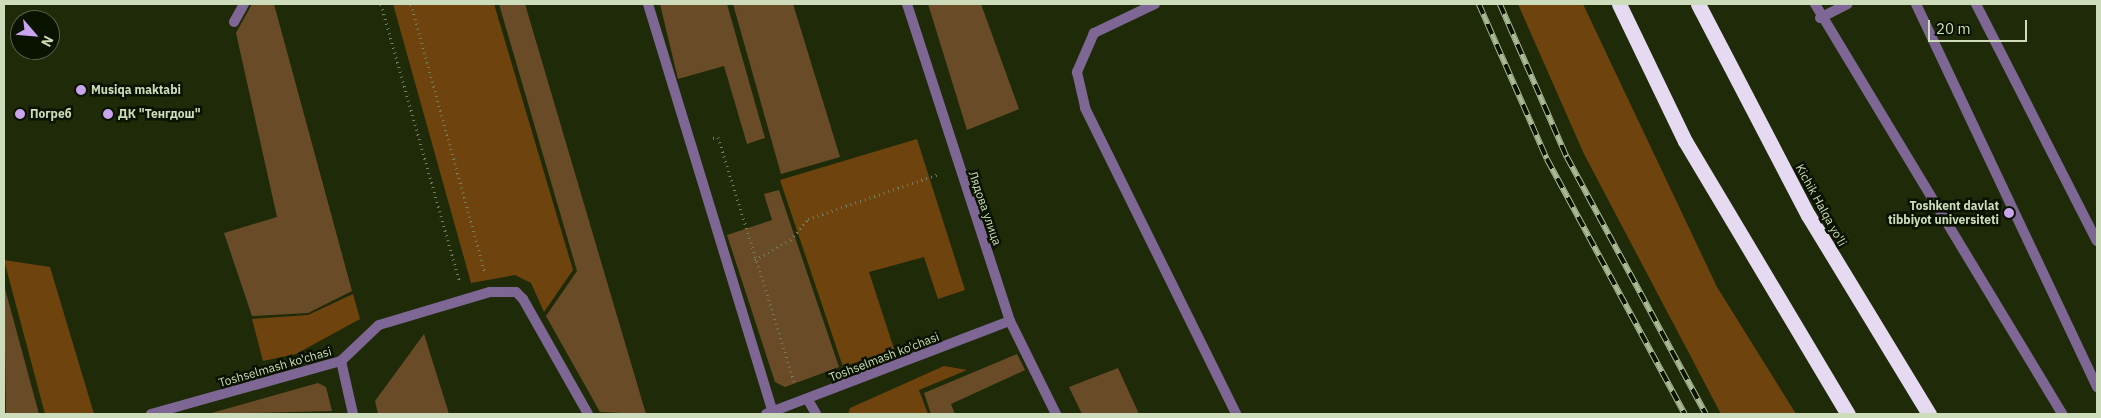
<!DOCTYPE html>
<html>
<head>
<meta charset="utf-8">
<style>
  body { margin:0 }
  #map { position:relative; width:2101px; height:418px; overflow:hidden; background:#1f2b08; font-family:"IBM Plex Sans",sans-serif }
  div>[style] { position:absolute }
  .green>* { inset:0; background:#6e430d }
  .forest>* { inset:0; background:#6a4b28 }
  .path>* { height:3px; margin-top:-1.5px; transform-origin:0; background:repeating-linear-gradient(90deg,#717e5b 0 1px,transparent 0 5px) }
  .lane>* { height:10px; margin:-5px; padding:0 5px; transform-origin:5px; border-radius:5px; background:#7e6795 }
  .street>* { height:10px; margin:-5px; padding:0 5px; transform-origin:5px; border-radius:5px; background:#7e6795 }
  .highway>* { height:15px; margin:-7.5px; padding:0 7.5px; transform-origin:7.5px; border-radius:7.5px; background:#e5daf1 }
  .rail>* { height:5.5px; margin-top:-2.75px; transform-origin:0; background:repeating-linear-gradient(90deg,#0a1200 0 11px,#aab996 0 22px); box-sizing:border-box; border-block:1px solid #aab996 }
  .dots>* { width:14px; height:14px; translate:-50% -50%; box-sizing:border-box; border:2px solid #0a1200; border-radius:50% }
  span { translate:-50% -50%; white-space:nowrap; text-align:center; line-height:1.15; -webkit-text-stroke:5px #0a1200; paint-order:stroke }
  .poi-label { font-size:12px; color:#cddcba; font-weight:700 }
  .left { translate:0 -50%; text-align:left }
  .right { translate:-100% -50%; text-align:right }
  .street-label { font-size:12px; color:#cddcba }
  .frame { position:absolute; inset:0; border:5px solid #cddcba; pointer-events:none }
  .north { position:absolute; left:10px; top:10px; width:50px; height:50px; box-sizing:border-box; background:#0a1200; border:1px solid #58634a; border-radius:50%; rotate:117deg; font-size:14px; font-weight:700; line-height:20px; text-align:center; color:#cddcba }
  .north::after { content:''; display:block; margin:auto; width:18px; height:22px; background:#c9a5ee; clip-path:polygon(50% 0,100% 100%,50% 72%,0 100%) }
  .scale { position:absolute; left:1928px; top:20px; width:99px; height:22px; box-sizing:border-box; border:2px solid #cddcba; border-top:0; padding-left:6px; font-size:15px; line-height:18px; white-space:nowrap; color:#cddcba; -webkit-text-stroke:4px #0a1200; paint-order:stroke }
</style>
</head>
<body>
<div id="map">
  <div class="green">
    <div style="clip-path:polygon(393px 4px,494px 4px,573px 270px,544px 312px,531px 283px,515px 275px,471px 283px)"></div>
    <div style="clip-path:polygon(1518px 4px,1583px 4px,1717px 287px,1796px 414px,1721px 414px,1584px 154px)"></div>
    <div style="clip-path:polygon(917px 139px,965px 290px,938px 299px,924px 257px,869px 272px,894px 349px,843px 367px,780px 180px)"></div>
    <div style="clip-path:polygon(4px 260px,50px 267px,94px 414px,45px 414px)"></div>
    <div style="clip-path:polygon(353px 294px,360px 319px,296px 354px,263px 361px,252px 319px,308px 315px)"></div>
    <div style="clip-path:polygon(944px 366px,967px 370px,919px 390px,928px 414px,848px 414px,850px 408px)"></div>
  </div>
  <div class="forest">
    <div style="clip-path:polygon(252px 4px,274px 4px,352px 291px,308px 313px,252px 316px,224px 233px,277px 217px,236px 33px)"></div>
    <div style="clip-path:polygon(499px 4px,525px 4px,646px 414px,600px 412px,546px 316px,577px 271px)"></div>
    <div style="clip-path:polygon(660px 4px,727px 4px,765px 138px,747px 144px,724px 66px,678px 79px)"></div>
    <div style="clip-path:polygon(733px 4px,793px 4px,840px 157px,781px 174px)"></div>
    <div style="clip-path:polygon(928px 4px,981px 4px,1019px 109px,967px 130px)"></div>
    <div style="clip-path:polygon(779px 190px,839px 367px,785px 387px,775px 382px,727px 235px,772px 220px,764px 194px)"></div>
    <div style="clip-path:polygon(4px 285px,39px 414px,6px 414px)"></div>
    <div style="clip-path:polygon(424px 334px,449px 414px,378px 414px,375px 401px)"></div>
    <div style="clip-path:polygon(1017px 354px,1025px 370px,951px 404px,955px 414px,931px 414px,924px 393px)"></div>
    <div style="clip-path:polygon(1118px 368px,1139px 414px,1082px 414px,1069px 387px)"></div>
    <div style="clip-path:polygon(318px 383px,326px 387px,332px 411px,208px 414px)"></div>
  </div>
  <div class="path">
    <div style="left:381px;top:4px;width:287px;rotate:74.2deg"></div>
    <div style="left:411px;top:4px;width:278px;rotate:74.6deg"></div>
    <div style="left:713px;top:138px;width:5px;rotate:-11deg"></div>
    <div style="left:718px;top:137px;width:256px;rotate:72.7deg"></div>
    <div style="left:755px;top:260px;width:40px;rotate:-29.7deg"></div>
    <div style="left:790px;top:240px;width:28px;rotate:-49deg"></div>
    <div style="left:808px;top:219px;width:139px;rotate:-19deg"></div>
  </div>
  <div class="lane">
    <div style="left:648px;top:4px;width:427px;rotate:73deg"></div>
    <div style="left:907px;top:4px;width:333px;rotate:72deg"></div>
    <div style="left:1010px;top:321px;width:104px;rotate:63.7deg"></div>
    <div style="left:1155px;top:4px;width:68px;rotate:154.6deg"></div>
    <div style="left:1094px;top:33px;width:43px;rotate:113.6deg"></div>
    <div style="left:1077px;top:72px;width:37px;rotate:77deg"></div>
    <div style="left:1085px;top:108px;width:341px;rotate:63.7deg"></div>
    <div style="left:1815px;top:4px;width:479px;rotate:58.9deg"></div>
    <div style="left:1916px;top:4px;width:424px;rotate:64.7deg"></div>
    <div style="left:1976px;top:4px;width:266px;rotate:63deg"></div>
    <div style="left:1820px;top:18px;width:31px;rotate:-27deg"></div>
    <div style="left:234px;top:22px;width:21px;rotate:-61deg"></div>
    <div style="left:341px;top:361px;width:54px;rotate:77.2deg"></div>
    <div style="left:808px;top:400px;width:16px;rotate:60deg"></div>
  </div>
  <div class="street">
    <div style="left:151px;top:414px;width:197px;rotate:-15.6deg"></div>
    <div style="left:341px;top:361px;width:52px;rotate:-43.5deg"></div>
    <div style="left:379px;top:325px;width:116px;rotate:-16.6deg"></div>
    <div style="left:490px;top:292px;width:26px"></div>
    <div style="left:516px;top:292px;width:10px;rotate:45deg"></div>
    <div style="left:523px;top:299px;width:132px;rotate:60.5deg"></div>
    <div style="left:766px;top:414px;width:261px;rotate:-20.9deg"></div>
  </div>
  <div class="highway">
    <div style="left:1619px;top:4px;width:152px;rotate:64.3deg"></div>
    <div style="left:1685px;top:141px;width:318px;rotate:59.2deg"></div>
    <div style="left:1698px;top:4px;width:238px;rotate:62.5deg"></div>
    <div style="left:1808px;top:215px;width:233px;rotate:58.7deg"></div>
  </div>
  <div class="rail">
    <div style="left:1479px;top:4px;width:169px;rotate:66.3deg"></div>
    <div style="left:1547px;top:159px;width:290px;rotate:61.6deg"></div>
    <div style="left:1500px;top:4px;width:167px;rotate:66.4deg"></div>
    <div style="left:1567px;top:157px;width:292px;rotate:61.6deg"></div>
  </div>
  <div class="dots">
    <div style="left:81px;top:90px;background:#c9a5ee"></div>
    <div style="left:20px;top:114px;background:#c9a5ee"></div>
    <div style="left:108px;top:114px;background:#c9a5ee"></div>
    <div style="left:2009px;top:213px;background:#c9a5ee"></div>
  </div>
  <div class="poi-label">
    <span class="left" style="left:91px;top:90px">Musiqa maktabi</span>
    <span class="left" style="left:30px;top:114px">Погреб</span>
    <span class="left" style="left:118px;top:114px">ДК "Тенгдош"</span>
    <span class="right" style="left:1999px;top:213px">Toshkent davlat<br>tibbiyot universiteti</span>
  </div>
  <div class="street-label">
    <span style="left:1821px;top:205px;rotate:61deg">Kichik Halqa yo'li</span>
    <span style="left:985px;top:208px;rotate:71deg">Лядова улица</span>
    <span style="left:884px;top:357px;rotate:-21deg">Toshselmash ko'chasi</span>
    <span style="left:275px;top:367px;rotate:-16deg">Toshselmash ko'chasi</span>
  </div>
  <div class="frame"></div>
  <div class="north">N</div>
  <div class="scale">20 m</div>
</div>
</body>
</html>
